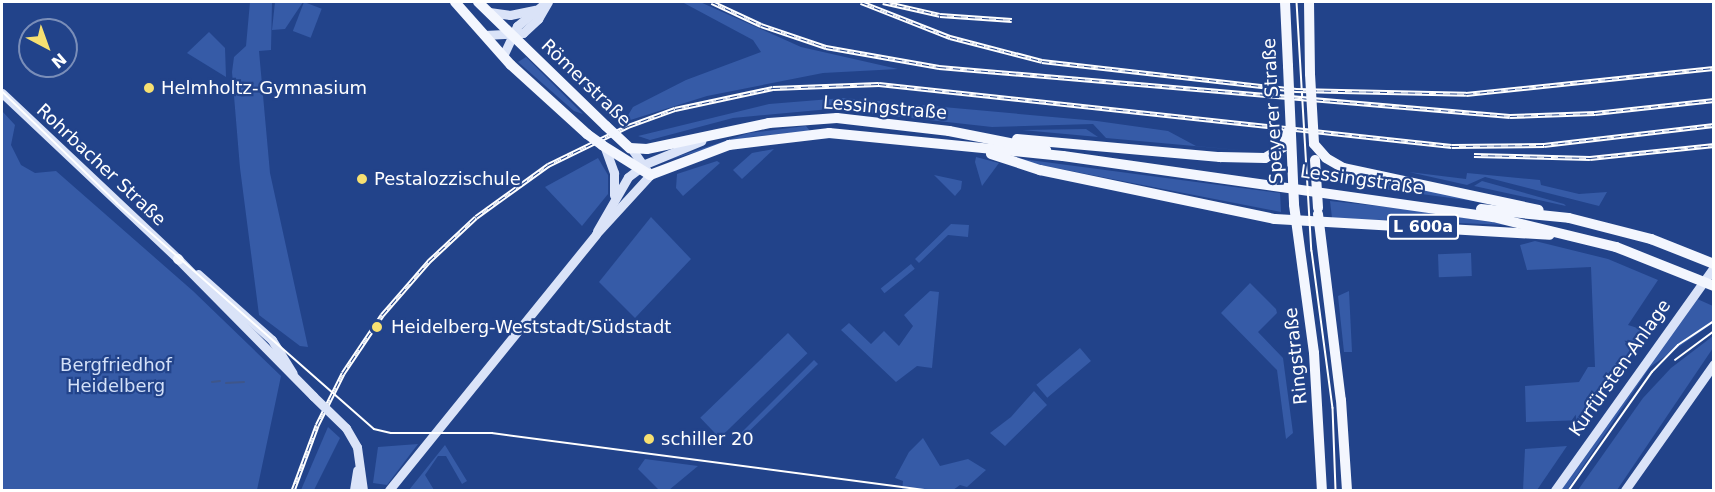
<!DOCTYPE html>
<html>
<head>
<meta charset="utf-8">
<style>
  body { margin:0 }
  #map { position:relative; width:1715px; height:492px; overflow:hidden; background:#22438a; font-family:"DejaVu Sans",sans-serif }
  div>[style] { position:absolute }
  .green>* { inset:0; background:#365ba7; transform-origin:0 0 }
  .stream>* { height:2px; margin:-1px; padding:0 1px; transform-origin:1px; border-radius:1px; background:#3e568b }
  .secondary>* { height:9px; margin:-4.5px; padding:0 4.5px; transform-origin:4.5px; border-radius:4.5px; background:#dae3f8 }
  .primary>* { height:10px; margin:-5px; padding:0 5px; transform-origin:5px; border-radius:5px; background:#f3f6fe }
  .tram>* { height:1.5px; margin:-0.75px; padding:0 0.75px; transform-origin:0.75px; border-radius:0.75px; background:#fff }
  .rail>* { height:4.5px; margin-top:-2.25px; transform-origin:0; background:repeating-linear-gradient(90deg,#22438a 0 7px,#fff 0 14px); box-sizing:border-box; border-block:2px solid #fff }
  .secondary-bridge>* { height:9px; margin:-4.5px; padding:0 4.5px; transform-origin:4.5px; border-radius:4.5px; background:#dae3f8 }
  .primary-bridge>* { height:10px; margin:-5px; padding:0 5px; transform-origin:5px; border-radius:5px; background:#f3f6fe }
  .dots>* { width:16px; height:16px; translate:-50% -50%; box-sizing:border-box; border:3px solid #22438a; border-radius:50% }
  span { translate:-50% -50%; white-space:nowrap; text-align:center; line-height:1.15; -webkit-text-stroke:4.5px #22438a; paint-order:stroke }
  .shield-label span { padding:2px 4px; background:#22438a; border:2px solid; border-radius:4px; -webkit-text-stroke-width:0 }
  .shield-label { font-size:16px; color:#fff; font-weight:700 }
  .street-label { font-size:18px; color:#fff }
  .poi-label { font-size:18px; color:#fff }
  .left { translate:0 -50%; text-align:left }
  .park-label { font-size:18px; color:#d3e0f8 }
  .frame { position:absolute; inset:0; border:3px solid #fff; pointer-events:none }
  .north { position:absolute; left:18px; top:18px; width:60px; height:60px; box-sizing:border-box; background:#22438a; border:2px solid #7a8eb9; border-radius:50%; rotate:139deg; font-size:16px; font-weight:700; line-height:24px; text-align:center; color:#fff }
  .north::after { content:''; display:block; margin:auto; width:21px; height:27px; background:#f7e071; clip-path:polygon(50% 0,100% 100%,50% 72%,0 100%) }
</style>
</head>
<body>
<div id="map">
  <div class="green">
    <div style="clip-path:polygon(250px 2px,272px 2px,271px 50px,259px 51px,270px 173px,308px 347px,300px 346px,259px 315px,240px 168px,232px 72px,234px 57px,246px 46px)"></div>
    <div style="clip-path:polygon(275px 2px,303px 2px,285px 29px,272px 30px)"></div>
    <div style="left:304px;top:2px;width:19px;height:31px;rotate:21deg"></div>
    <div style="clip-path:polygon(667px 2px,700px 2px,801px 47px,898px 69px,823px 73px,707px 96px,624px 122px,633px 107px,686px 80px,761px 52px,753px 40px,682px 2px)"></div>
    <div style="clip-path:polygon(209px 32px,225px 48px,226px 77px,187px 53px)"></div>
    <div style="clip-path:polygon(526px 57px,583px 114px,574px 111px,518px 62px)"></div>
    <div style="clip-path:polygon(843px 98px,1097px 121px,1168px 131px,1196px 146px,1260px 152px,1106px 138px,1093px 124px,992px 127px,830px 109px,733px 118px,650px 140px,638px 136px,769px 104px)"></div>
    <div style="clip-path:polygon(2px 111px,15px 125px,11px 145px,21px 165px,35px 173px,56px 171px,193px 291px,281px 376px,257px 490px,2px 490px)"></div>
    <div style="clip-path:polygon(806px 126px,810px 131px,750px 137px,664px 161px,749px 133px)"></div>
    <div style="clip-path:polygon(1086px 129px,1098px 137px,1022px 130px)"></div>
    <div style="clip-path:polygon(774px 149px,742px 179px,733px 170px,752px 153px)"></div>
    <div style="clip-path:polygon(976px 157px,999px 163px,982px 186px,975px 162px)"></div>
    <div style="clip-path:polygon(598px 158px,608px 175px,608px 194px,582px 226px,545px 187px)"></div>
    <div style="clip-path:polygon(1022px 159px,1280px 193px,1281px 212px,1020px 161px)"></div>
    <div style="clip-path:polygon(717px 161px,720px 163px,683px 196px,676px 188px,677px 174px)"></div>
    <div style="clip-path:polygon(1409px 172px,1466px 179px,1467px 173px,1540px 180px,1541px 185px,1579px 194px,1607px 192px,1599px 206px,1485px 177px,1467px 185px)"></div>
    <div style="clip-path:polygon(934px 175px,962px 181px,961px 189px,955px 196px)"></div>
    <div style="clip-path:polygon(1379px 181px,1504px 205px,1353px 185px)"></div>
    <div style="clip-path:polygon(1482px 181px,1564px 204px,1566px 206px,1474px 186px)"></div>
    <div style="clip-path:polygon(1330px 201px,1417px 210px,1509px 225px,1332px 218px)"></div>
    <div style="clip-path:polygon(651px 217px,691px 259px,635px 318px,599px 282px)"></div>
    <div style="clip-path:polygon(951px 224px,969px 225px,968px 237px,948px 235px,919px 263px,915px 259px)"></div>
    <div style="clip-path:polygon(1535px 241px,1608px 259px,1658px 280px,1628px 325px,1644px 330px,1583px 420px,1526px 422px,1525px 386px,1579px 382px,1588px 367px,1595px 367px,1591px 267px,1527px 270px,1520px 245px)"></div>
    <div style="left:1471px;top:253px;width:23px;height:33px;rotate:88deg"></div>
    <div style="left:911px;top:264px;width:6px;height:39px;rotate:51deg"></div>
    <div style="clip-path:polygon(1250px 283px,1276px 309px,1277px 313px,1258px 332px,1283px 358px,1293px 433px,1286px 439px,1277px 370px,1221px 313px)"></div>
    <div style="clip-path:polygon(930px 291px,939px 292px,932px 368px,917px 366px,896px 382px,841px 330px,849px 323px,871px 344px,884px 331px,899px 346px,913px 326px,904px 315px)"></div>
    <div style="clip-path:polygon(1349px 291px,1352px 352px,1344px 352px,1338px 296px)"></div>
    <div style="clip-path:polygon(1695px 298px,1713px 306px,1713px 323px,1650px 367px,1567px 490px,1560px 490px)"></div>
    <div style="left:788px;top:333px;width:28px;height:122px;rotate:46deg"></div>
    <div style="clip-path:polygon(1713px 336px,1713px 348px,1617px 490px,1578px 490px,1643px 398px,1671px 368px)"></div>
    <div style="left:1080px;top:348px;width:17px;height:57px;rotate:50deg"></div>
    <div style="clip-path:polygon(814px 360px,818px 364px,733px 447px,730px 444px)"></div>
    <div style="clip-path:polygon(1034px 391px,1047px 405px,1005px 446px,990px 433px,1011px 417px)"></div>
    <div style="clip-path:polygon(328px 427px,340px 438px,314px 490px,301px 490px)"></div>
    <div style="clip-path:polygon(923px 438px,940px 466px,968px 459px,986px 470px,967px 487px,960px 485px,953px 490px,902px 490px,903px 481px,895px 478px,909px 452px)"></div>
    <div style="clip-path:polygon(418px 444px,387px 485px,373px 483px,378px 447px)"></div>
    <div style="clip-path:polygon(445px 445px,467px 481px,462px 484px,446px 456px,438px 456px,425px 475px,434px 490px,409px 490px)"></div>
    <div style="clip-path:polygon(1567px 446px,1537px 490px,1523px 490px,1525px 449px)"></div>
    <div style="clip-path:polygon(645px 459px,698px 466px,669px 490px,659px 490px,638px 469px)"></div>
  </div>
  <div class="stream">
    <div style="left:212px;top:382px;width:8px;rotate:-7deg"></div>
    <div style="left:226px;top:383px;width:18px;rotate:-3deg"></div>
  </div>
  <div class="secondary">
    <div style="left:489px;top:12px;width:21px;rotate:8deg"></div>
    <div style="left:510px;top:15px;width:25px;rotate:-12deg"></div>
    <div style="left:484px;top:35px;width:39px;rotate:-3deg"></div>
    <div style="left:523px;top:33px;width:21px;rotate:-43deg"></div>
    <div style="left:538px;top:19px;width:20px;rotate:-60deg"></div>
    <div style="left:503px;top:56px;width:33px;rotate:-65deg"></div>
    <div style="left:517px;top:26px;width:36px;rotate:-39deg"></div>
    <div style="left:2px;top:93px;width:242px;rotate:43.3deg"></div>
    <div style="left:605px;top:148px;width:27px;rotate:70deg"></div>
    <div style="left:614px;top:173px;width:22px;rotate:90deg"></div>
    <div style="left:597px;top:231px;width:62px;rotate:-60.1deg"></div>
    <div style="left:628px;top:177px;width:21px;rotate:-37deg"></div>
    <div style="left:645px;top:164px;width:61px;rotate:-22.3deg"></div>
    <div style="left:179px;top:260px;width:191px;rotate:45.4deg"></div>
    <div style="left:198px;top:274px;width:99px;rotate:41.7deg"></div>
    <div style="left:272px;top:340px;width:39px;rotate:58deg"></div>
    <div style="left:346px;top:428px;width:22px;rotate:60deg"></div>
    <div style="left:357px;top:447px;width:43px;rotate:82.1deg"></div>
    <div style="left:354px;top:490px;width:20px;rotate:-81deg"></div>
    <div style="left:389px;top:490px;width:329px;rotate:-51deg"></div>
    <div style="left:596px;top:234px;width:80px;rotate:-47.5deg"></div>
    <div style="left:650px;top:175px;width:33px;rotate:-125deg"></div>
    <div style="left:1555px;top:490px;width:274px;rotate:-54.5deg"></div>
    <div style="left:1625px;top:490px;width:154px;rotate:-54.8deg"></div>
  </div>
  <div class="primary">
    <div style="left:455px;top:2px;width:84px;rotate:48.4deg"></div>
    <div style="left:511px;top:65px;width:103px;rotate:42.2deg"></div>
    <div style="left:478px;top:2px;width:178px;rotate:44.1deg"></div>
    <div style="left:1285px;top:2px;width:64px;rotate:87.3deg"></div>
    <div style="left:1309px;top:2px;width:72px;rotate:89.2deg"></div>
    <div style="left:1017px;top:139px;width:204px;rotate:5.1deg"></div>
    <div style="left:1314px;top:144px;width:18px;rotate:49deg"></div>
    <div style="left:1326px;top:158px;width:20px;rotate:30deg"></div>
    <div style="left:1343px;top:168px;width:200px;rotate:12.1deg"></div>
    <div style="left:602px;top:145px;width:57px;rotate:32deg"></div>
    <div style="left:650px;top:175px;width:85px;rotate:-20.8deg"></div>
    <div style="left:729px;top:145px;width:101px;rotate:-6.8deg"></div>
    <div style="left:829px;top:133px;width:235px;rotate:5.6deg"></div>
    <div style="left:1063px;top:156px;width:434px;rotate:8.1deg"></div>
    <div style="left:1493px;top:217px;width:127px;rotate:13.7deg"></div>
    <div style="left:1616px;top:247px;width:105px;rotate:21.7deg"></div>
    <div style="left:630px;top:148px;width:17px;rotate:3deg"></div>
    <div style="left:647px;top:149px;width:125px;rotate:-12deg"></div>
    <div style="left:769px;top:123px;width:68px;rotate:-4.2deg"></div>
    <div style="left:837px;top:118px;width:113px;rotate:6.6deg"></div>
    <div style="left:949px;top:131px;width:99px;rotate:11.1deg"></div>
    <div style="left:991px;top:154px;width:52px;rotate:18.1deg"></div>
    <div style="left:1040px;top:170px;width:240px;rotate:11.8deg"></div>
    <div style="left:1275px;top:219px;width:275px;rotate:3.3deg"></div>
    <div style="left:1294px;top:205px;width:149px;rotate:82.3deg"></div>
    <div style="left:1314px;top:353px;width:137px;rotate:86.7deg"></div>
    <div style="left:1481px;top:209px;width:88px;rotate:5.8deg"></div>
    <div style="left:1569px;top:218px;width:85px;rotate:14.4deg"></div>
    <div style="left:1651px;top:239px;width:68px;rotate:21.6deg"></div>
    <div style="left:1318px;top:214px;width:187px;rotate:83deg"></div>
    <div style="left:1341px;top:400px;width:90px;rotate:86.2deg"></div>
    <div style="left:178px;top:259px;width:1px;rotate:45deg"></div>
  </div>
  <div class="tram">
    <div style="left:1297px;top:2px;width:249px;rotate:86.6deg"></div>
    <div style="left:1312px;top:251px;width:158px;rotate:82.4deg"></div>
    <div style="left:1333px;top:408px;width:82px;rotate:87.9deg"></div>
    <div style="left:2px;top:91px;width:161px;rotate:44.2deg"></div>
    <div style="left:117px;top:203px;width:342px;rotate:41.3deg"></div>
    <div style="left:374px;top:429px;width:17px;rotate:13deg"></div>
    <div style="left:391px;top:433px;width:101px"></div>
    <div style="left:492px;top:433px;width:436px;rotate:7.5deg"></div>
    <div style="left:1675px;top:360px;width:49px;rotate:-36.6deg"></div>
    <div style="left:1569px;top:490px;width:144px;rotate:-54.9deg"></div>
    <div style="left:1652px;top:372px;width:37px;rotate:-46deg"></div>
    <div style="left:1678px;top:345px;width:43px;rotate:-33.7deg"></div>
  </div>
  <div class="rail">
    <div style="left:712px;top:2px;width:54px;rotate:25.1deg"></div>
    <div style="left:761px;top:25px;width:69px;rotate:18.7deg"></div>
    <div style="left:826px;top:47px;width:115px;rotate:10deg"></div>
    <div style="left:939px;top:67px;width:573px;rotate:4.9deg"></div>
    <div style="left:1510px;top:116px;width:85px;rotate:-2deg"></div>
    <div style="left:1595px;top:113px;width:120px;rotate:-6.2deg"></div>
    <div style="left:861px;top:2px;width:96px;rotate:21.5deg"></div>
    <div style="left:950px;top:37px;width:95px;rotate:14.6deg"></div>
    <div style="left:1042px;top:61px;width:256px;rotate:6.5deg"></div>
    <div style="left:1296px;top:90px;width:170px;rotate:1.3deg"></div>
    <div style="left:1466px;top:94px;width:249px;rotate:-6deg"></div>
    <div style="left:883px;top:2px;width:58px;rotate:12.8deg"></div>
    <div style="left:940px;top:15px;width:72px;rotate:4deg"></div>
    <div style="left:1474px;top:155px;width:116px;rotate:1.5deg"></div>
    <div style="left:1590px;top:158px;width:125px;rotate:-6deg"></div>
    <div style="left:293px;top:490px;width:69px;rotate:-69.7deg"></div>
    <div style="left:317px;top:425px;width:58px;rotate:-63.4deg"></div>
    <div style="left:343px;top:373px;width:70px;rotate:-56.1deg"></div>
    <div style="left:382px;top:315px;width:72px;rotate:-49deg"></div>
    <div style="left:429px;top:261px;width:64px;rotate:-43.1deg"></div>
    <div style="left:476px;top:217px;width:89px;rotate:-35.8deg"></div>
    <div style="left:548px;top:165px;width:89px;rotate:-26deg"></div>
    <div style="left:628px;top:126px;width:50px;rotate:-19.9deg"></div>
    <div style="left:675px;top:109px;width:100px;rotate:-12.1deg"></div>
    <div style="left:773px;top:88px;width:106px;rotate:-2.2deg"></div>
    <div style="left:879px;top:84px;width:576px;rotate:6.18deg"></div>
    <div style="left:1452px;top:146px;width:92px;rotate:-0.6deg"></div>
    <div style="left:1544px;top:145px;width:171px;rotate:-6.7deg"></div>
  </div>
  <div class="secondary-bridge">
    <div style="left:313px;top:396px;width:46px;rotate:44.1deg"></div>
  </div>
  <div class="primary-bridge">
    <div style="left:1288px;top:66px;width:139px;rotate:87.5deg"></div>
    <div style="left:1310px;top:74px;width:70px;rotate:86.7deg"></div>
    <div style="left:606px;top:126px;width:33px;rotate:43deg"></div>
    <div style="left:587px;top:134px;width:19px;rotate:36deg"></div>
    <div style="left:1220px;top:157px;width:45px;rotate:1.3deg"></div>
    <div style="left:1265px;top:158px;width:21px;rotate:-31deg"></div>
    <div style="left:1283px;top:147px;width:16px;rotate:-72deg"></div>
    <div style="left:1315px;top:160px;width:48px;rotate:86.4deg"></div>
  </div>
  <div class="dots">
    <div style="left:149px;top:88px;background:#f7e071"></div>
    <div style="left:362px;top:179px;background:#f7e071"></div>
    <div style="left:377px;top:327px;background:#f7e071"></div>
    <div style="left:649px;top:439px;background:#f7e071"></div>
  </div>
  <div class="shield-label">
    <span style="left:1423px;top:227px">L 600a</span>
  </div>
  <div class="street-label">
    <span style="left:586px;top:83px;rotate:44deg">Römerstraße</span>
    <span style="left:885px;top:108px;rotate:5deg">Lessingstraße</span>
    <span style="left:1273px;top:111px;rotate:-93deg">Speyerer Straße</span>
    <span style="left:101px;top:165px;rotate:43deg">Rohrbacher Straße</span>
    <span style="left:1362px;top:180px;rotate:8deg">Lessingstraße</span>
    <span style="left:1296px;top:356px;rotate:-96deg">Ringstraße</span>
    <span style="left:1620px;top:368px;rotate:-55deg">Kurfürsten-Anlage</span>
  </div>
  <div class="poi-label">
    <span class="left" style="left:161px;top:88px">Helmholtz-Gymnasium</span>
    <span class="left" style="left:374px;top:179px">Pestalozzischule</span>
    <span class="left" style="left:391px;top:327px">Heidelberg-Weststadt/Südstadt</span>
    <span class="left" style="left:661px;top:439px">schiller 20</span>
  </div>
  <div class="park-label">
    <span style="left:116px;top:376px">Bergfriedhof<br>Heidelberg</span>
  </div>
  <div class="frame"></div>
  <div class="north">N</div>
</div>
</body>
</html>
